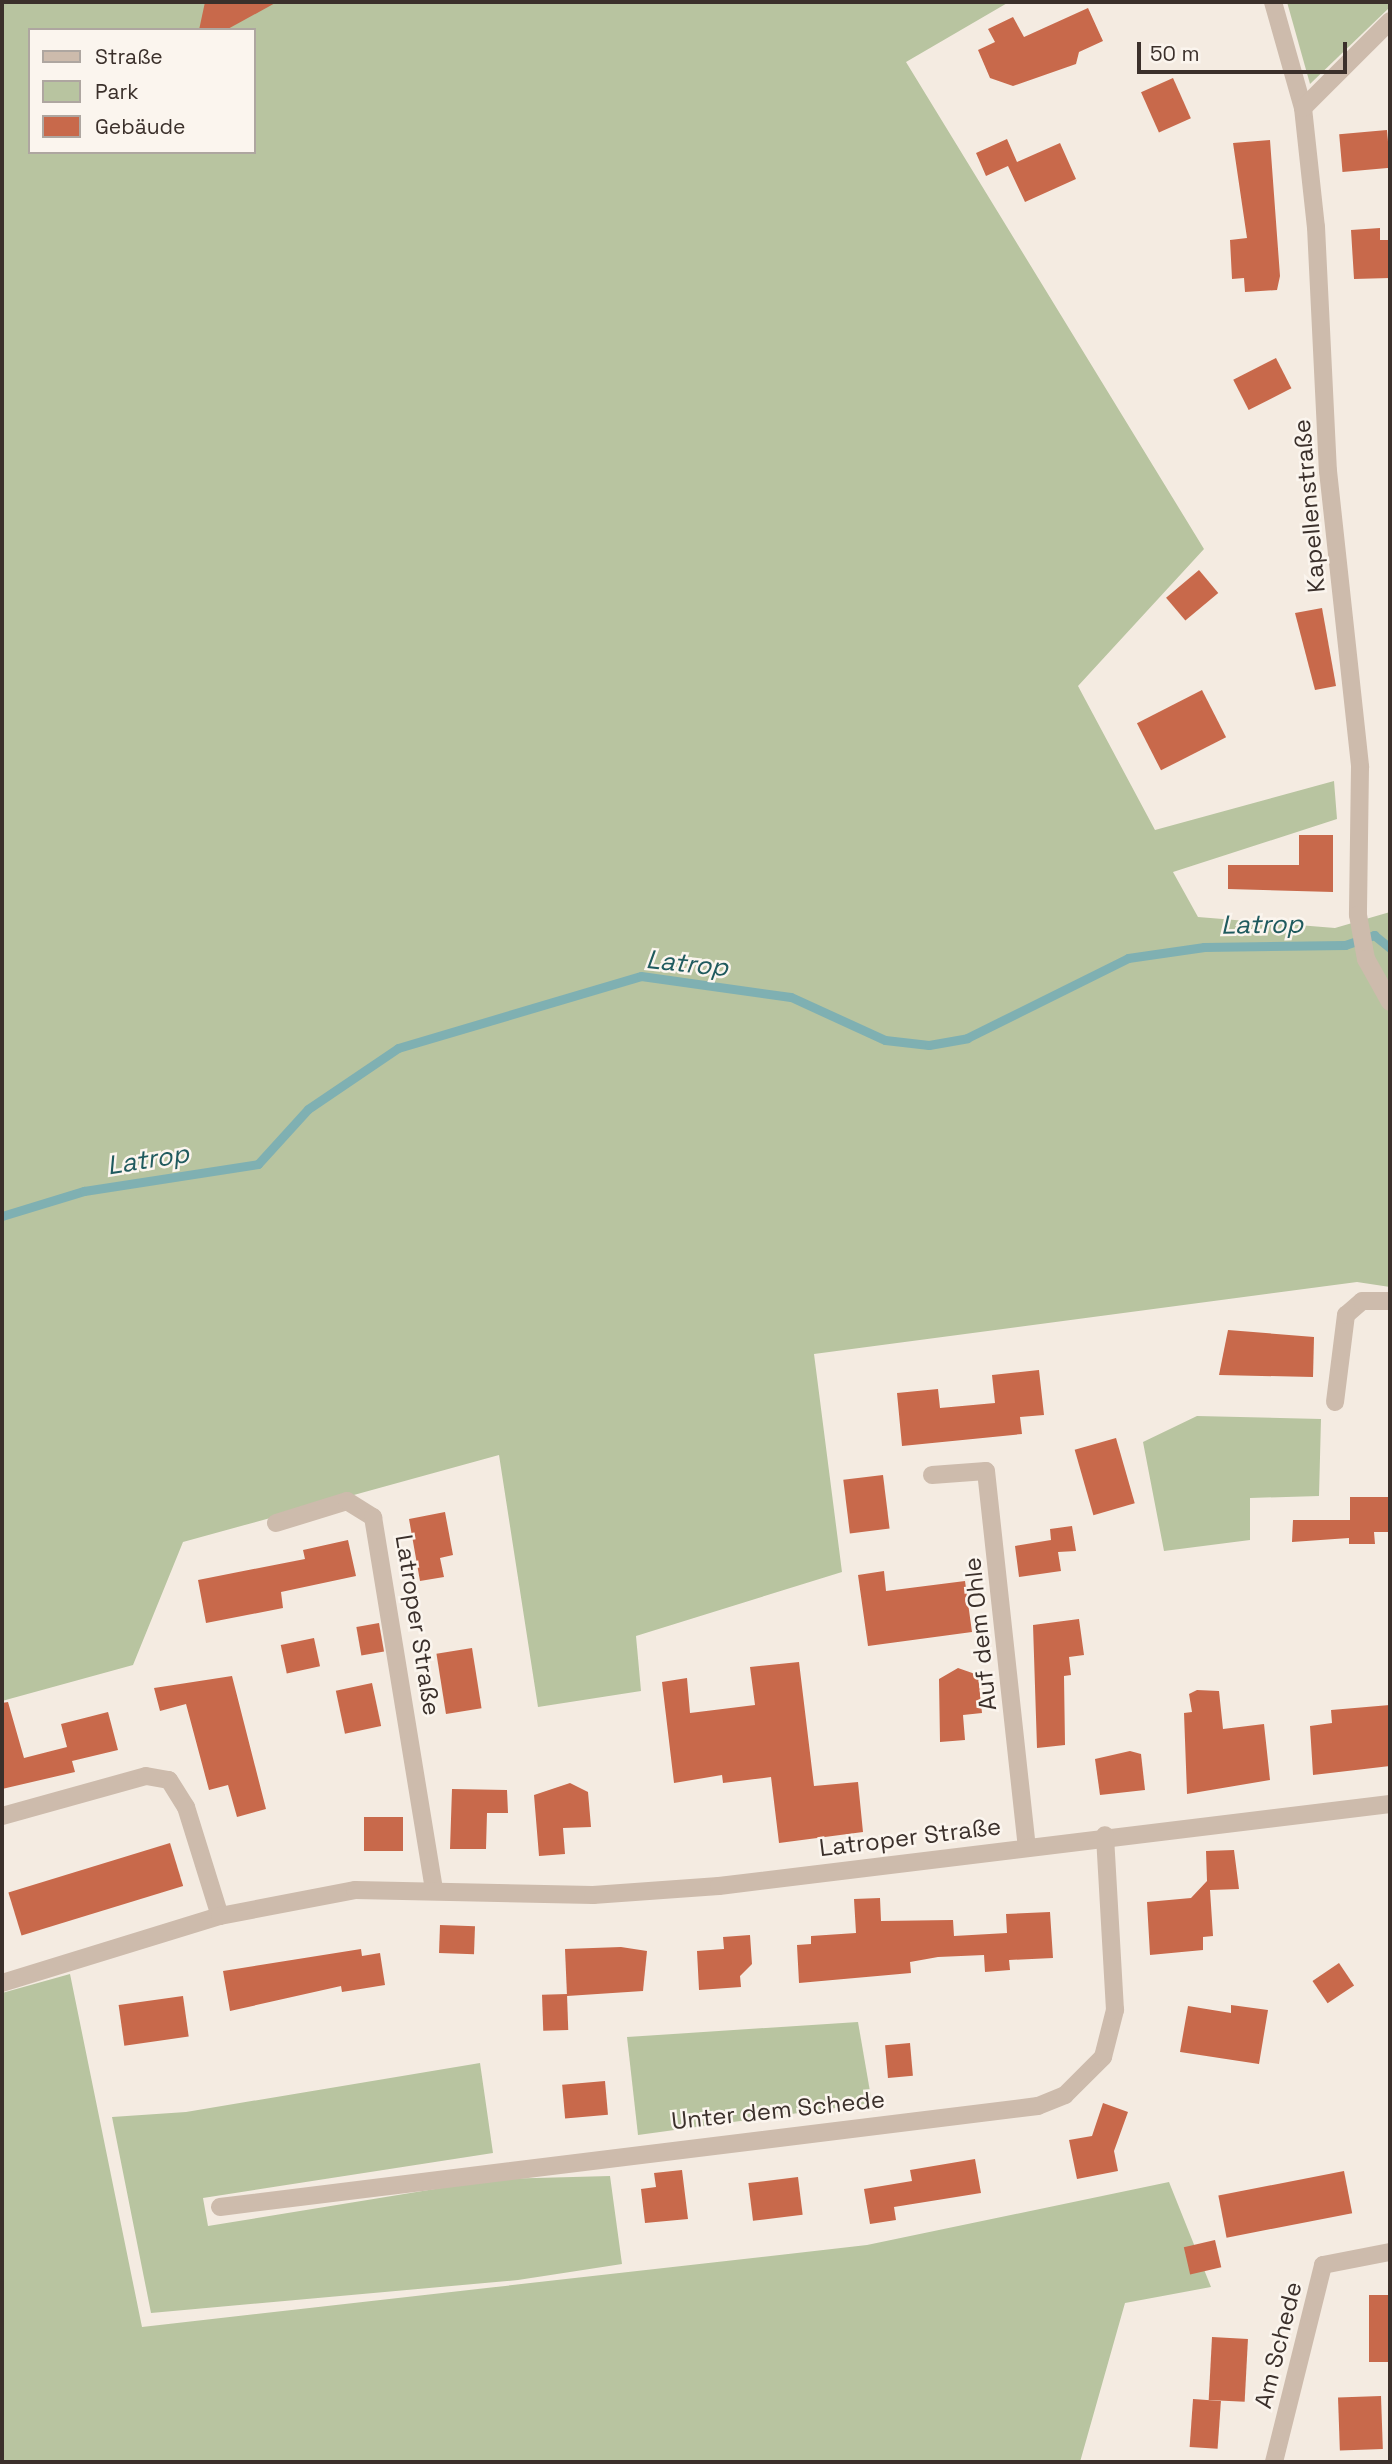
<!DOCTYPE html>
<html>
<head>
<meta charset="utf-8">
<style>
  body { margin:0 }
  #map { position:relative; width:1392px; height:2464px; overflow:hidden; background:#f4ebe1; font-family:"Space Grotesk",sans-serif }
  div>[style] { position:absolute }
  .green>* { inset:0; background:#b8c4a0 }
  .stream>* { height:9px; margin:-4.5px; padding:0 4.5px; transform-origin:4.5px; border-radius:4.5px; background:#7fb0b2 }
  .building>* { inset:0; background:#c8694b; transform-origin:0 0 }
  .minor>* { height:18px; margin:-9px; padding:0 9px; transform-origin:9px; border-radius:9px; background:#cdbbac }
  span { translate:-50% -50%; white-space:nowrap; text-align:center; line-height:1.15; -webkit-text-stroke:5px #fbf5ee; paint-order:stroke }
  .street-label { font-size:24px; color:#3b302b }
  .water-label { font-size:26px; color:#1f5a5e; font-style:italic }
  .frame { position:absolute; inset:0; border:4px solid #3b302b; pointer-events:none }
  .legend { position:absolute; left:28px; top:28px; width:228px; height:126px; box-sizing:border-box; background:#fbf5ee; border:2px solid #aea6a0; margin:0; padding:9px 12px; list-style:none; font-size:21px; color:#3b302b }
  .legend li { display:flex; align-items:center; gap:14px; height:35px }
  .legend b { width:35px; border:2px solid #aea6a0 }
  .scale { position:absolute; left:1137px; top:42px; width:210px; height:32px; box-sizing:border-box; border:4px solid #3b302b; border-top:0; padding-left:9px; font-size:21px; line-height:24px; white-space:nowrap; color:#3b302b; -webkit-text-stroke:5px #fbf5ee; paint-order:stroke }
</style>
</head>
<body>
<div id="map">
  <div class="green">
    <div style="clip-path:polygon(evenodd,2px 2px,1009px 2px,906px 62px,1204px 549px,1078px 686px,1155px 830px,1334px 781px,1337px 819px,1173px 872px,1198px 917px,1335px 928px,1390px 912px,1390px 1287px,1357px 1282px,814px 1354px,842px 1572px,636px 1636px,641px 1691px,538px 1707px,499px 1455px,183px 1542px,133px 1665px,2px 1701px,2px 2px,30px 30px,254px 30px,254px 152px,30px 152px,30px 30px)"></div>
    <div style="clip-path:polygon(1287px 2px,1390px 2px,1390px 7px,1310px 84px)"></div>
    <div style="clip-path:polygon(1197px 1416px,1321px 1419px,1319px 1496px,1250px 1498px,1250px 1540px,1164px 1551px,1143px 1442px)"></div>
    <div style="clip-path:polygon(70px 1974px,142px 2327px,867px 2245px,1169px 2182px,1211px 2287px,1125px 2303px,1080px 2462px,2px 2462px,2px 1993px)"></div>
    <div style="clip-path:polygon(858px 2022px,872px 2103px,638px 2135px,627px 2037px)"></div>
    <div style="clip-path:polygon(480px 2063px,493px 2153px,203px 2198px,208px 2226px,496px 2179px,610px 2176px,622px 2264px,518px 2280px,151px 2313px,112px 2117px,186px 2112px)"></div>
  </div>
  <div class="stream">
    <div style="left:2px;top:1216px;width:86px;rotate:-17deg"></div>
    <div style="left:84px;top:1191px;width:176px;rotate:-8.8deg"></div>
    <div style="left:258px;top:1164px;width:74px;rotate:-47.7deg"></div>
    <div style="left:308px;top:1109px;width:109px;rotate:-34.1deg"></div>
    <div style="left:398px;top:1048px;width:253px;rotate:-16.5deg"></div>
    <div style="left:641px;top:976px;width:151px;rotate:8deg"></div>
    <div style="left:791px;top:997px;width:103px;rotate:24.6deg"></div>
    <div style="left:885px;top:1040px;width:44px;rotate:6.5deg"></div>
    <div style="left:929px;top:1045px;width:39px;rotate:-10deg"></div>
    <div style="left:967px;top:1038px;width:180px;rotate:-26.4deg"></div>
    <div style="left:1128px;top:958px;width:77px;rotate:-8.2deg"></div>
    <div style="left:1204px;top:947px;width:141px;rotate:-0.8deg"></div>
    <div style="left:1345px;top:945px;width:31px;rotate:-19deg"></div>
    <div style="left:1374px;top:935px;width:21px;rotate:39deg"></div>
  </div>
  <div class="building">
    <div style="clip-path:polygon(205px 2px,277px 2px,226px 30px,199px 30px)"></div>
    <div style="clip-path:polygon(1088px 8px,1103px 41px,1079px 52px,1076px 64px,1013px 86px,990px 78px,978px 50px,995px 42px,988px 29px,1013px 17px,1024px 37px)"></div>
    <div style="left:1173px;top:78px;width:44px;height:35px;rotate:66deg"></div>
    <div style="left:1387px;top:130px;width:38px;height:48px;rotate:85deg"></div>
    <div style="clip-path:polygon(1007px 139px,1017px 162px,1060px 143px,1076px 179px,1025px 202px,1008px 166px,986px 176px,976px 153px)"></div>
    <div style="clip-path:polygon(1270px 140px,1280px 276px,1277px 290px,1245px 292px,1244px 278px,1232px 279px,1230px 240px,1247px 238px,1233px 143px)"></div>
    <div style="clip-path:polygon(1380px 228px,1380px 240px,1390px 240px,1390px 278px,1354px 279px,1351px 230px)"></div>
    <div style="left:1276px;top:358px;width:34px;height:48px;rotate:63deg"></div>
    <div style="left:1199px;top:570px;width:30px;height:43px;rotate:50deg"></div>
    <div style="clip-path:polygon(1322px 608px,1336px 686px,1315px 690px,1295px 613px)"></div>
    <div style="left:1202px;top:690px;width:53px;height:73px;rotate:63deg"></div>
    <div style="clip-path:polygon(1299px 835px,1333px 835px,1333px 892px,1228px 889px,1228px 865px,1299px 865px)"></div>
    <div style="clip-path:polygon(1228px 1330px,1314px 1337px,1313px 1377px,1219px 1375px)"></div>
    <div style="clip-path:polygon(1039px 1370px,1044px 1415px,1020px 1417px,1022px 1434px,902px 1446px,897px 1393px,938px 1389px,940px 1408px,995px 1403px,992px 1375px)"></div>
    <div style="left:1116px;top:1438px;width:68px;height:43px;rotate:74deg"></div>
    <div style="left:883px;top:1475px;width:54px;height:40px;rotate:83deg"></div>
    <div style="clip-path:polygon(1350px 1497px,1390px 1497px,1390px 1532px,1374px 1532px,1375px 1544px,1349px 1544px,1349px 1538px,1292px 1542px,1293px 1520px,1350px 1520px)"></div>
    <div style="clip-path:polygon(445px 1512px,453px 1555px,440px 1558px,444px 1577px,420px 1581px,409px 1519px)"></div>
    <div style="clip-path:polygon(1072px 1526px,1076px 1551px,1058px 1552px,1061px 1571px,1019px 1577px,1015px 1546px,1051px 1540px,1050px 1529px)"></div>
    <div style="clip-path:polygon(348px 1540px,356px 1576px,281px 1592px,283px 1608px,206px 1623px,198px 1580px,305px 1559px,303px 1550px)"></div>
    <div style="clip-path:polygon(884px 1571px,886px 1591px,965px 1581px,972px 1632px,868px 1646px,858px 1575px)"></div>
    <div style="clip-path:polygon(1079px 1619px,1084px 1655px,1069px 1657px,1071px 1675px,1064px 1676px,1065px 1745px,1037px 1748px,1033px 1625px)"></div>
    <div style="left:379px;top:1623px;width:29px;height:23px;rotate:80deg"></div>
    <div style="left:314px;top:1638px;width:29px;height:34px;rotate:78deg"></div>
    <div style="left:472px;top:1648px;width:61px;height:36px;rotate:81deg"></div>
    <div style="clip-path:polygon(799px 1662px,814px 1786px,858px 1782px,863px 1832px,779px 1843px,771px 1777px,723px 1783px,722px 1775px,674px 1783px,662px 1682px,687px 1678px,690px 1713px,755px 1705px,750px 1667px)"></div>
    <div style="clip-path:polygon(958px 1668px,978px 1675px,982px 1713px,963px 1715px,965px 1740px,940px 1742px,939px 1679px)"></div>
    <div style="clip-path:polygon(232px 1676px,266px 1809px,237px 1817px,228px 1785px,209px 1790px,186px 1704px,160px 1711px,154px 1688px)"></div>
    <div style="left:372px;top:1683px;width:44px;height:37px;rotate:78deg"></div>
    <div style="clip-path:polygon(1197px 1690px,1219px 1691px,1223px 1729px,1264px 1724px,1270px 1780px,1187px 1794px,1184px 1713px,1192px 1712px,1189px 1694px)"></div>
    <div style="clip-path:polygon(8px 1702px,24px 1758px,67px 1747px,61px 1724px,108px 1712px,118px 1750px,72px 1761px,75px 1772px,2px 1789px,2px 1703px)"></div>
    <div style="clip-path:polygon(1390px 1705px,1390px 1766px,1313px 1775px,1310px 1726px,1332px 1723px,1331px 1710px)"></div>
    <div style="clip-path:polygon(1130px 1751px,1141px 1754px,1145px 1790px,1100px 1795px,1095px 1759px)"></div>
    <div style="clip-path:polygon(570px 1783px,588px 1792px,591px 1827px,563px 1828px,565px 1854px,539px 1856px,534px 1795px)"></div>
    <div style="clip-path:polygon(452px 1789px,507px 1790px,508px 1813px,487px 1813px,486px 1849px,450px 1849px)"></div>
    <div style="left:364px;top:1817px;width:39px;height:34px"></div>
    <div style="left:170px;top:1843px;width:45px;height:169px;rotate:73deg"></div>
    <div style="clip-path:polygon(1234px 1850px,1239px 1889px,1210px 1890px,1213px 1936px,1203px 1937px,1203px 1950px,1150px 1955px,1147px 1902px,1191px 1898px,1207px 1881px,1206px 1851px)"></div>
    <div style="clip-path:polygon(880px 1898px,881px 1921px,953px 1920px,954px 1936px,1007px 1933px,1006px 1914px,1050px 1912px,1053px 1958px,1009px 1960px,1010px 1970px,985px 1972px,984px 1955px,938px 1957px,910px 1962px,911px 1973px,799px 1983px,797px 1945px,811px 1944px,811px 1936px,856px 1933px,854px 1899px)"></div>
    <div style="left:440px;top:1925px;width:35px;height:28px;rotate:2deg"></div>
    <div style="clip-path:polygon(750px 1935px,752px 1964px,740px 1976px,741px 1987px,699px 1990px,697px 1951px,724px 1949px,723px 1937px)"></div>
    <div style="clip-path:polygon(621px 1947px,647px 1951px,643px 1991px,567px 1996px,565px 1949px)"></div>
    <div style="clip-path:polygon(361px 1949px,362px 1956px,380px 1953px,385px 1985px,342px 1992px,341px 1986px,230px 2011px,223px 1971px)"></div>
    <div style="left:1339px;top:1963px;width:27px;height:32px;rotate:56deg"></div>
    <div style="left:567px;top:1994px;width:36px;height:25px;rotate:88deg"></div>
    <div style="left:183px;top:1996px;width:41px;height:65px;rotate:82deg"></div>
    <div style="clip-path:polygon(1231px 2005px,1268px 2010px,1259px 2064px,1180px 2052px,1188px 2006px,1231px 2013px)"></div>
    <div style="left:910px;top:2043px;width:33px;height:25px;rotate:85deg"></div>
    <div style="left:605px;top:2081px;width:34px;height:43px;rotate:85deg"></div>
    <div style="clip-path:polygon(1103px 2103px,1128px 2112px,1114px 2151px,1118px 2171px,1077px 2179px,1069px 2140px,1092px 2136px)"></div>
    <div style="clip-path:polygon(975px 2159px,981px 2193px,894px 2207px,896px 2220px,870px 2224px,864px 2189px,912px 2181px,910px 2170px)"></div>
    <div style="clip-path:polygon(682px 2170px,688px 2219px,645px 2223px,641px 2189px,656px 2187px,654px 2173px)"></div>
    <div style="left:1344px;top:2171px;width:43px;height:128px;rotate:79deg"></div>
    <div style="left:798px;top:2177px;width:38px;height:50px;rotate:83deg"></div>
    <div style="left:1215px;top:2240px;width:28px;height:32px;rotate:77deg"></div>
    <div style="left:1390px;top:2295px;width:67px;height:21px;rotate:90deg"></div>
    <div style="left:1212px;top:2337px;width:36px;height:63px;rotate:3deg"></div>
    <div style="left:1381px;top:2396px;width:53px;height:43px;rotate:88deg"></div>
    <div style="left:1193px;top:2399px;width:28px;height:48px;rotate:4deg"></div>
  </div>
  <div class="minor">
    <div style="left:1273px;top:2px;width:110px;rotate:74.2deg"></div>
    <div style="left:1303px;top:108px;width:120px;rotate:83.8deg"></div>
    <div style="left:1316px;top:227px;width:244px;rotate:87.2deg"></div>
    <div style="left:1328px;top:471px;width:298px;rotate:83.8deg"></div>
    <div style="left:1360px;top:767px;width:148px;rotate:90.8deg"></div>
    <div style="left:1358px;top:915px;width:45px;rotate:79.7deg"></div>
    <div style="left:1366px;top:959px;width:49px;rotate:60.8deg"></div>
    <div style="left:1303px;top:108px;width:123px;rotate:-45deg"></div>
    <div style="left:1335px;top:1402px;width:88px;rotate:-82.8deg"></div>
    <div style="left:1346px;top:1315px;width:21px;rotate:-41deg"></div>
    <div style="left:1362px;top:1301px;width:28px"></div>
    <div style="left:932px;top:1475px;width:54px;rotate:-4.2deg"></div>
    <div style="left:986px;top:1471px;width:377px;rotate:83.8deg"></div>
    <div style="left:276px;top:1523px;width:74px;rotate:-17.2deg"></div>
    <div style="left:347px;top:1501px;width:31px;rotate:32deg"></div>
    <div style="left:373px;top:1517px;width:376px;rotate:80.7deg"></div>
    <div style="left:2px;top:1816px;width:149px;rotate:-15.5deg"></div>
    <div style="left:146px;top:1776px;width:23px;rotate:10deg"></div>
    <div style="left:169px;top:1780px;width:32px;rotate:58deg"></div>
    <div style="left:186px;top:1807px;width:114px;rotate:72.7deg"></div>
    <div style="left:2px;top:1983px;width:228px;rotate:-17.1deg"></div>
    <div style="left:220px;top:1916px;width:137px;rotate:-10.9deg"></div>
    <div style="left:355px;top:1890px;width:238px;rotate:1.2deg"></div>
    <div style="left:593px;top:1895px;width:126px;rotate:-4.1deg"></div>
    <div style="left:719px;top:1886px;width:676px;rotate:-6.97deg"></div>
    <div style="left:220px;top:2207px;width:824px;rotate:-7.04deg"></div>
    <div style="left:1038px;top:2106px;width:29px;rotate:-22deg"></div>
    <div style="left:1065px;top:2095px;width:54px;rotate:-45deg"></div>
    <div style="left:1103px;top:2057px;width:49px;rotate:-75.7deg"></div>
    <div style="left:1115px;top:2010px;width:175px;rotate:-93.3deg"></div>
    <div style="left:1274px;top:2462px;width:203px;rotate:-76deg"></div>
    <div style="left:1323px;top:2265px;width:68px;rotate:-11deg"></div>
  </div>
  <div class="street-label">
    <span style="left:1309px;top:506px;rotate:-95deg">Kapellenstraße</span>
    <span style="left:418px;top:1625px;rotate:81deg">Latroper Straße</span>
    <span style="left:980px;top:1634px;rotate:-96deg">Auf dem Ohle</span>
    <span style="left:910px;top:1837px;rotate:-7deg">Latroper Straße</span>
    <span style="left:778px;top:2110px;rotate:-6deg">Unter dem Schede</span>
    <span style="left:1278px;top:2345px;rotate:-76deg">Am Schede</span>
  </div>
  <div class="water-label">
    <span style="left:1262px;top:925px;rotate:-1deg">Latrop</span>
    <span style="left:687px;top:964px;rotate:6deg">Latrop</span>
    <span style="left:148px;top:1160px;rotate:-9deg">Latrop</span>
  </div>
  <div class="frame"></div>
  <ul class="legend">
  <li><b style="height:9px;background:#cdbbac"></b>Straße</li>
  <li><b style="height:19px;background:#b8c4a0"></b>Park</li>
  <li><b style="height:19px;background:#c8694b"></b>Gebäude</li>
  </ul>
  <div class="scale">50 m</div>
</div>
</body>
</html>
